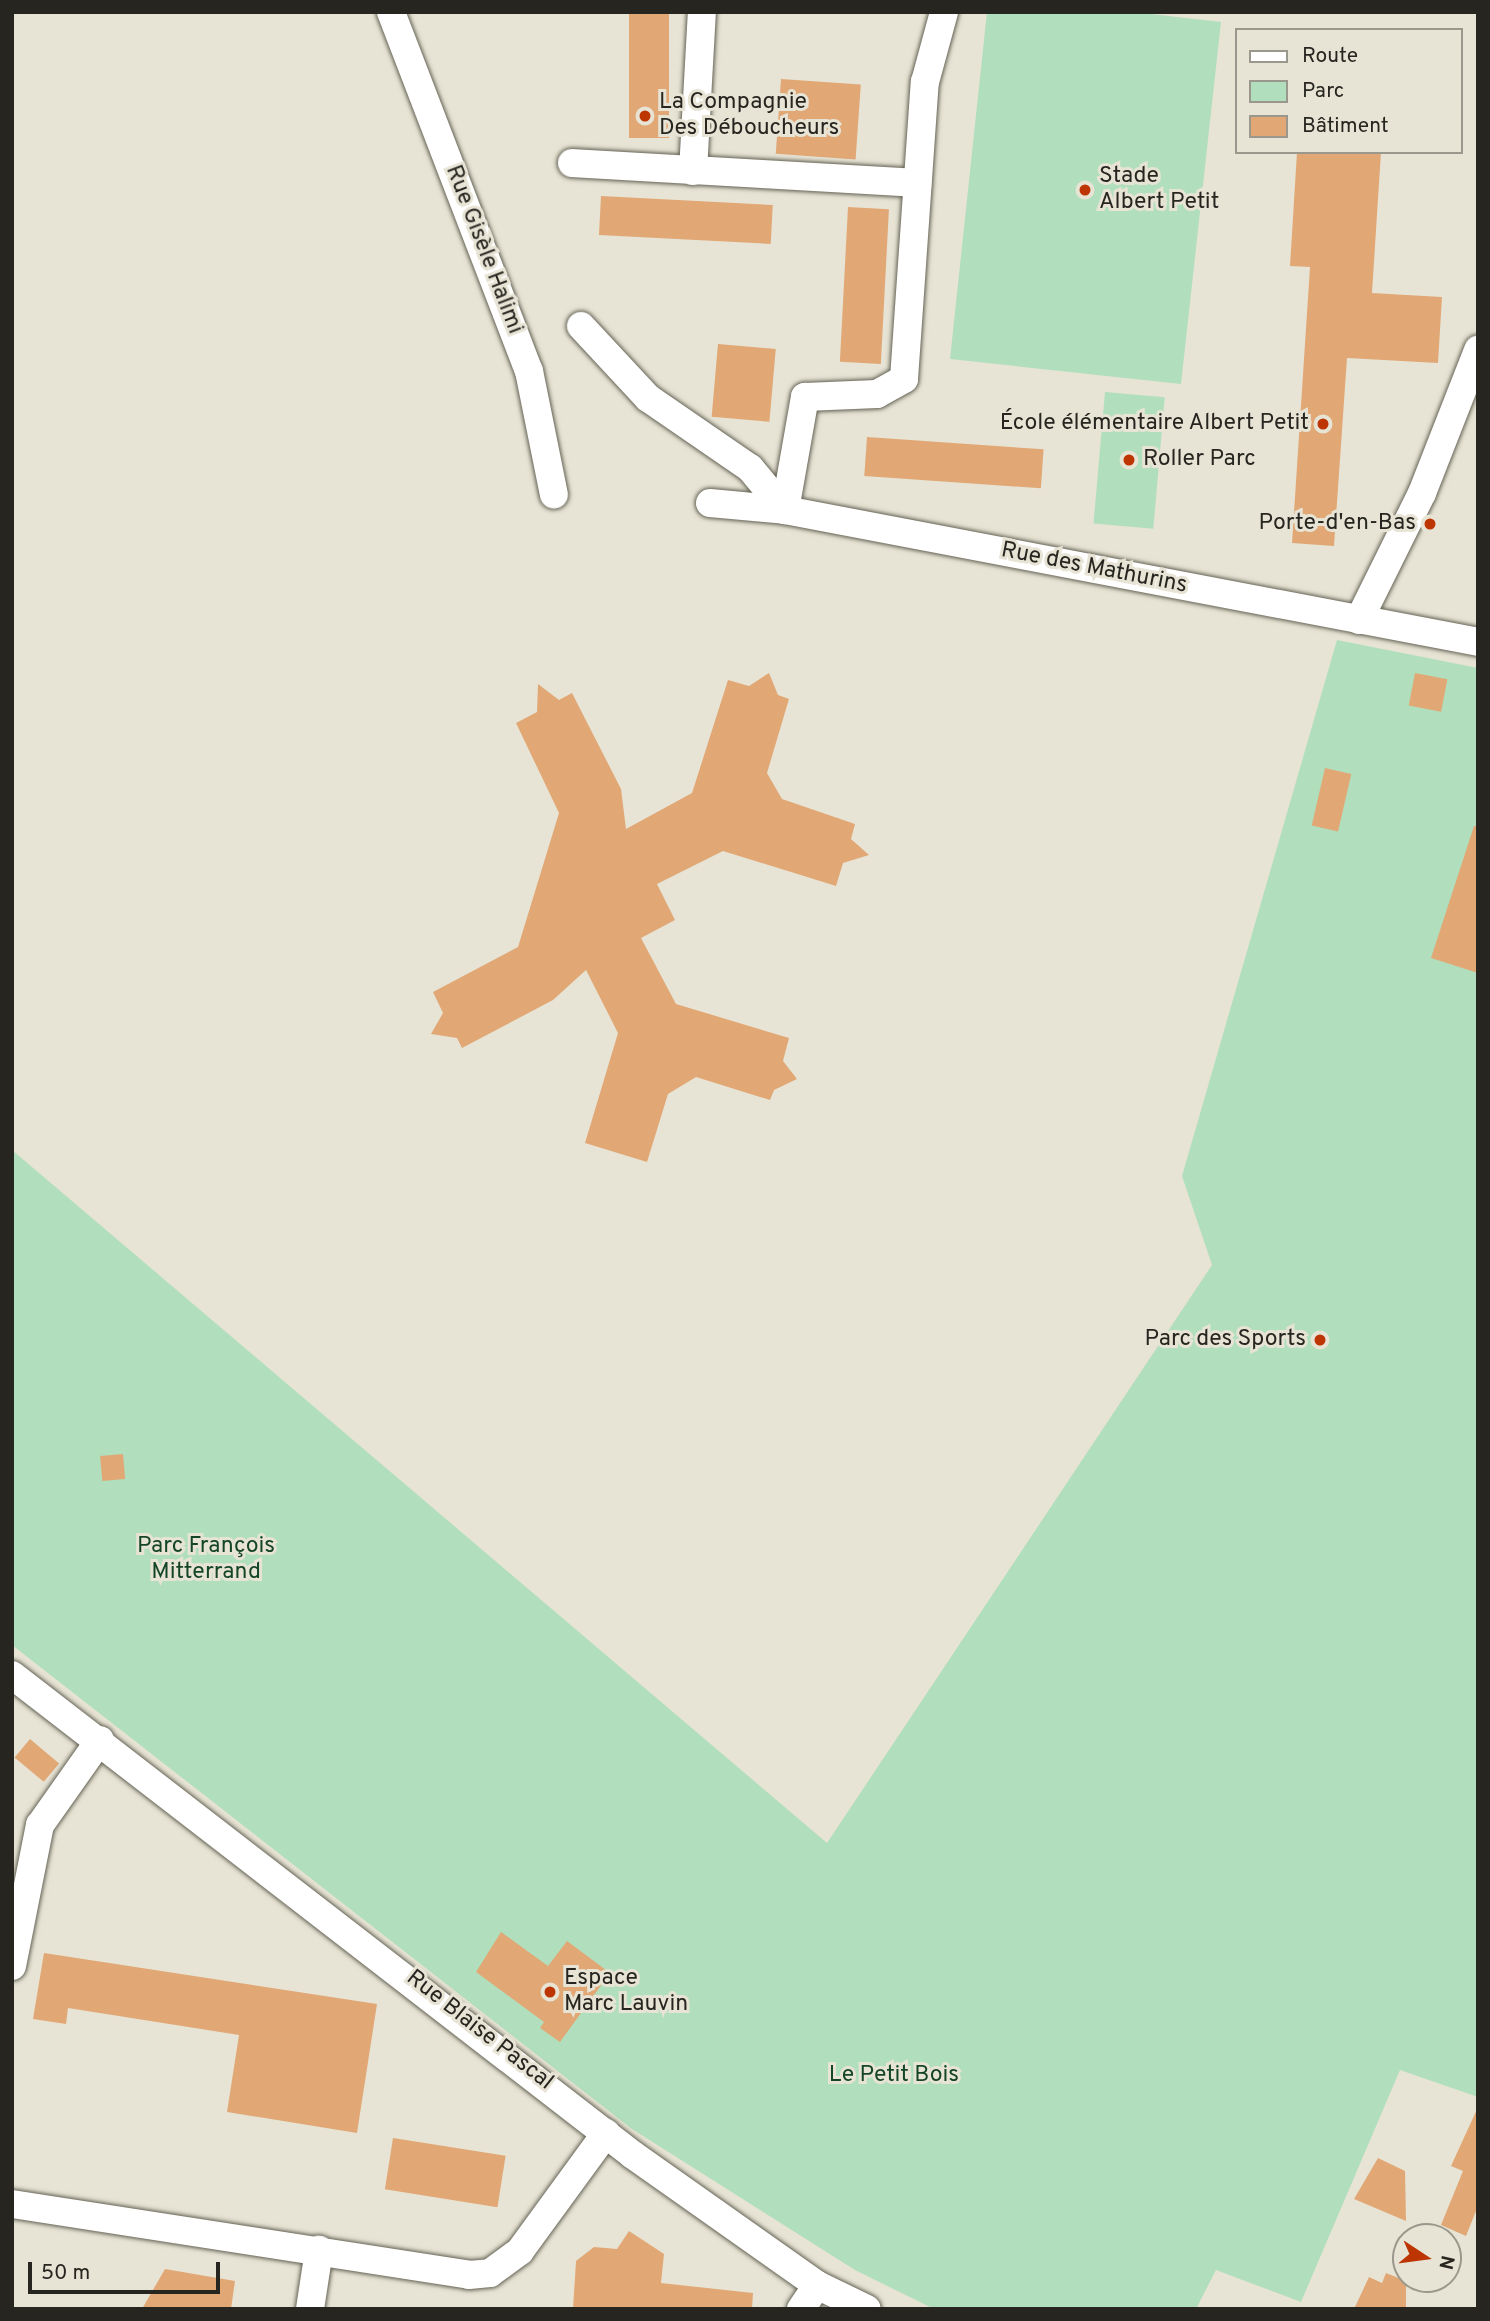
<!DOCTYPE html>
<html>
<head>
<meta charset="utf-8">
<style>
  body { margin:0 }
  #map { position:relative; width:1490px; height:2321px; overflow:hidden; background:#e7e4d5; font-family:Overpass,sans-serif }
  div>[style] { position:absolute }
  .green>* { inset:0; background:#b1debd; transform-origin:0 0 }
  .building>* { inset:0; background:#e1a876; transform-origin:0 0 }
  .roads { filter:drop-shadow(0 0 2px #656355) drop-shadow(0 0 2px #656355) }
  .minor>* { height:28px; margin:-14px; padding:0 14px; transform-origin:14px; border-radius:14px; background:#fff }
  .dots>* { width:19px; height:19px; translate:-50% -50%; box-sizing:border-box; border:4px solid #e7e4d5; border-radius:50% }
  span { translate:-50% -50%; white-space:nowrap; text-align:center; line-height:1.15; -webkit-text-stroke:6px #e7e4d5; paint-order:stroke }
  .poi-label { font-size:23px; color:#26251f }
  .left { translate:0 -50%; text-align:left }
  .right { translate:-100% -50%; text-align:right }
  .street-label { font-size:23px; color:#26251f }
  .park-label { font-size:23px; color:#144527 }
  .frame { position:absolute; inset:0; border:14px solid #26251f; pointer-events:none }
  .legend { position:absolute; left:1235px; top:28px; width:228px; height:126px; box-sizing:border-box; background:#e7e4d5; border:2px solid #9a988c; margin:0; padding:9px 12px; list-style:none; font-size:21px; color:#26251f }
  .legend li { display:flex; align-items:center; gap:14px; height:35px }
  .legend b { width:35px; border:2px solid #9a988c }
  .north { position:absolute; left:1392px; top:2223px; width:70px; height:70px; box-sizing:border-box; background:#e7e4d5; border:2px solid #9a988c; border-radius:50%; rotate:103deg; font-size:19px; font-weight:700; line-height:28px; text-align:center; color:#26251f }
  .north::after { content:''; display:block; margin:auto; width:24px; height:32px; background:#bd3503; clip-path:polygon(50% 0,100% 100%,50% 72%,0 100%) }
  .scale { position:absolute; left:28px; top:2262px; width:192px; height:32px; box-sizing:border-box; border:4px solid #26251f; border-top:0; padding-left:9px; font-size:21px; line-height:24px; white-space:nowrap; color:#26251f; -webkit-text-stroke:5px #e7e4d5; paint-order:stroke }
</style>
</head>
<body>
<div id="map">
  <div class="green">
    <div style="clip-path:polygon(987px 12px,1133px 12px,1221px 22px,1181px 384px,950px 359px)"></div>
    <div style="left:1105px;top:392px;width:60px;height:132px;rotate:5deg"></div>
    <div style="clip-path:polygon(1337px 640px,1478px 668px,1478px 2097px,1400px 2070px,1301px 2302px,1216px 2270px,1196px 2309px,934px 2309px,855px 2270px,632px 2129px,12px 1645px,12px 1150px,827px 1843px,1212px 1265px,1182px 1176px)"></div>
  </div>
  <div class="building">
    <div style="left:629px;top:12px;width:40px;height:126px"></div>
    <div style="left:781px;top:79px;width:80px;height:75px;rotate:4deg"></div>
    <div style="clip-path:polygon(1297px 152px,1381px 152px,1372px 293px,1442px 297px,1438px 363px,1347px 358px,1334px 546px,1292px 543px,1310px 267px,1290px 266px)"></div>
    <div style="left:601px;top:196px;width:172px;height:39px;rotate:3deg"></div>
    <div style="left:848px;top:207px;width:41px;height:155px;rotate:3deg"></div>
    <div style="left:718px;top:344px;width:58px;height:73px;rotate:5deg"></div>
    <div style="left:867px;top:437px;width:177px;height:39px;rotate:4deg"></div>
    <div style="clip-path:polygon(769px 673px,778px 695px,789px 699px,767px 773px,782px 799px,855px 824px,851px 839px,869px 855px,843px 863px,836px 886px,723px 851px,657px 884px,675px 920px,641px 938px,676px 1004px,789px 1038px,783px 1061px,797px 1079px,774px 1090px,770px 1100px,696px 1077px,668px 1094px,647px 1162px,585px 1143px,618px 1033px,586px 970px,553px 1000px,462px 1048px,457px 1038px,431px 1034px,443px 1013px,433px 992px,518px 947px,559px 813px,516px 723px,537px 712px,538px 684px,559px 700px,572px 693px,621px 789px,626px 829px,692px 793px,728px 680px,749px 686px)"></div>
    <div style="left:1415px;top:673px;width:33px;height:33px;rotate:11deg"></div>
    <div style="left:1325px;top:768px;width:27px;height:59px;rotate:13deg"></div>
    <div style="clip-path:polygon(1474px 826px,1478px 826px,1478px 973px,1431px 958px)"></div>
    <div style="left:123px;top:1454px;width:25px;height:23px;rotate:85deg"></div>
    <div style="left:30px;top:1739px;width:38px;height:24px;rotate:40deg"></div>
    <div style="clip-path:polygon(501px 1932px,548px 1966px,567px 1941px,610px 1973px,560px 2042px,540px 2028px,544px 2022px,476px 1972px)"></div>
    <div style="clip-path:polygon(44px 1953px,377px 2004px,357px 2133px,227px 2112px,239px 2035px,68px 2008px,66px 2024px,33px 2019px)"></div>
    <div style="clip-path:polygon(1478px 2107px,1478px 2206px,1466px 2236px,1441px 2225px,1463px 2171px,1451px 2166px)"></div>
    <div style="left:393px;top:2138px;width:114px;height:52px;rotate:9deg"></div>
    <div style="clip-path:polygon(1378px 2158px,1405px 2171px,1406px 2221px,1354px 2199px)"></div>
    <div style="clip-path:polygon(629px 2231px,664px 2254px,661px 2283px,753px 2293px,752px 2309px,573px 2309px,576px 2261px,594px 2247px,617px 2249px)"></div>
    <div style="clip-path:polygon(165px 2269px,235px 2281px,231px 2309px,142px 2309px)"></div>
    <div style="clip-path:polygon(1386px 2273px,1406px 2281px,1406px 2309px,1354px 2309px,1369px 2277px,1382px 2283px)"></div>
  </div>
  <div class="roads">
    <div class="minor">
      <div style="left:391px;top:12px;width:385px;rotate:69deg"></div>
      <div style="left:529px;top:371px;width:126px;rotate:78.6deg"></div>
      <div style="left:572px;top:163px;width:346px;rotate:3.3deg"></div>
      <div style="left:693px;top:171px;width:159px;rotate:-86.8deg"></div>
      <div style="left:581px;top:326px;width:98px;rotate:47.1deg"></div>
      <div style="left:648px;top:398px;width:124px;rotate:34.5deg"></div>
      <div style="left:750px;top:468px;width:55px;rotate:50.2deg"></div>
      <div style="left:785px;top:510px;width:115px;rotate:-80deg"></div>
      <div style="left:805px;top:397px;width:72px;rotate:-2.4deg"></div>
      <div style="left:877px;top:394px;width:31px;rotate:-29deg"></div>
      <div style="left:904px;top:379px;width:298px;rotate:-86deg"></div>
      <div style="left:925px;top:82px;width:73px;rotate:-74.8deg"></div>
      <div style="left:710px;top:503px;width:75px;rotate:5.3deg"></div>
      <div style="left:785px;top:510px;width:705px;rotate:10.78deg"></div>
      <div style="left:1359px;top:620px;width:142px;rotate:-63.6deg"></div>
      <div style="left:1422px;top:493px;width:154px;rotate:-68.6deg"></div>
      <div style="left:12px;top:1675px;width:785px;rotate:37.7deg"></div>
      <div style="left:633px;top:2155px;width:225px;rotate:35.2deg"></div>
      <div style="left:817px;top:2285px;width:55px;rotate:25.6deg"></div>
      <div style="left:12px;top:1966px;width:144px;rotate:-78.8deg"></div>
      <div style="left:40px;top:1825px;width:104px;rotate:-54.8deg"></div>
      <div style="left:12px;top:2204px;width:462px;rotate:8.8deg"></div>
      <div style="left:469px;top:2275px;width:21px;rotate:-5deg"></div>
      <div style="left:490px;top:2273px;width:37px;rotate:-36deg"></div>
      <div style="left:520px;top:2251px;width:146px;rotate:-53.9deg"></div>
      <div style="left:310px;top:2309px;width:60px;rotate:-81.3deg"></div>
      <div style="left:801px;top:2309px;width:29px;rotate:-56deg"></div>
    </div>
  </div>
  <div class="dots">
    <div style="left:645px;top:116px;background:#bd3503"></div>
    <div style="left:1085px;top:190px;background:#bd3503"></div>
    <div style="left:1323px;top:424px;background:#bd3503"></div>
    <div style="left:1129px;top:460px;background:#bd3503"></div>
    <div style="left:1430px;top:524px;background:#bd3503"></div>
    <div style="left:1320px;top:1340px;background:#bd3503"></div>
    <div style="left:550px;top:1992px;background:#bd3503"></div>
  </div>
  <div class="poi-label">
    <span class="left" style="left:659px;top:116px">La Compagnie<br>Des Déboucheurs</span>
    <span class="left" style="left:1099px;top:190px">Stade<br>Albert Petit</span>
    <span class="right" style="left:1309px;top:424px">École élémentaire Albert Petit</span>
    <span class="left" style="left:1143px;top:460px">Roller Parc</span>
    <span class="right" style="left:1416px;top:524px">Porte-d'en-Bas</span>
    <span class="right" style="left:1306px;top:1340px">Parc des Sports</span>
    <span class="left" style="left:564px;top:1992px">Espace<br>Marc Lauvin</span>
  </div>
  <div class="street-label">
    <span style="left:483px;top:250px;rotate:69deg">Rue Gisèle Halimi</span>
    <span style="left:1094px;top:569px;rotate:11deg">Rue des Mathurins</span>
    <span style="left:479px;top:2031px;rotate:38deg">Rue Blaise Pascal</span>
  </div>
  <div class="park-label">
    <span style="left:206px;top:1560px">Parc François<br>Mitterrand</span>
    <span style="left:894px;top:2076px">Le Petit Bois</span>
  </div>
  <div class="frame"></div>
  <ul class="legend">
  <li><b style="height:9px;background:#fff"></b>Route</li>
  <li><b style="height:19px;background:#b1debd"></b>Parc</li>
  <li><b style="height:19px;background:#e1a876"></b>Bâtiment</li>
  </ul>
  <div class="north">N</div>
  <div class="scale">50 m</div>
</div>
</body>
</html>
